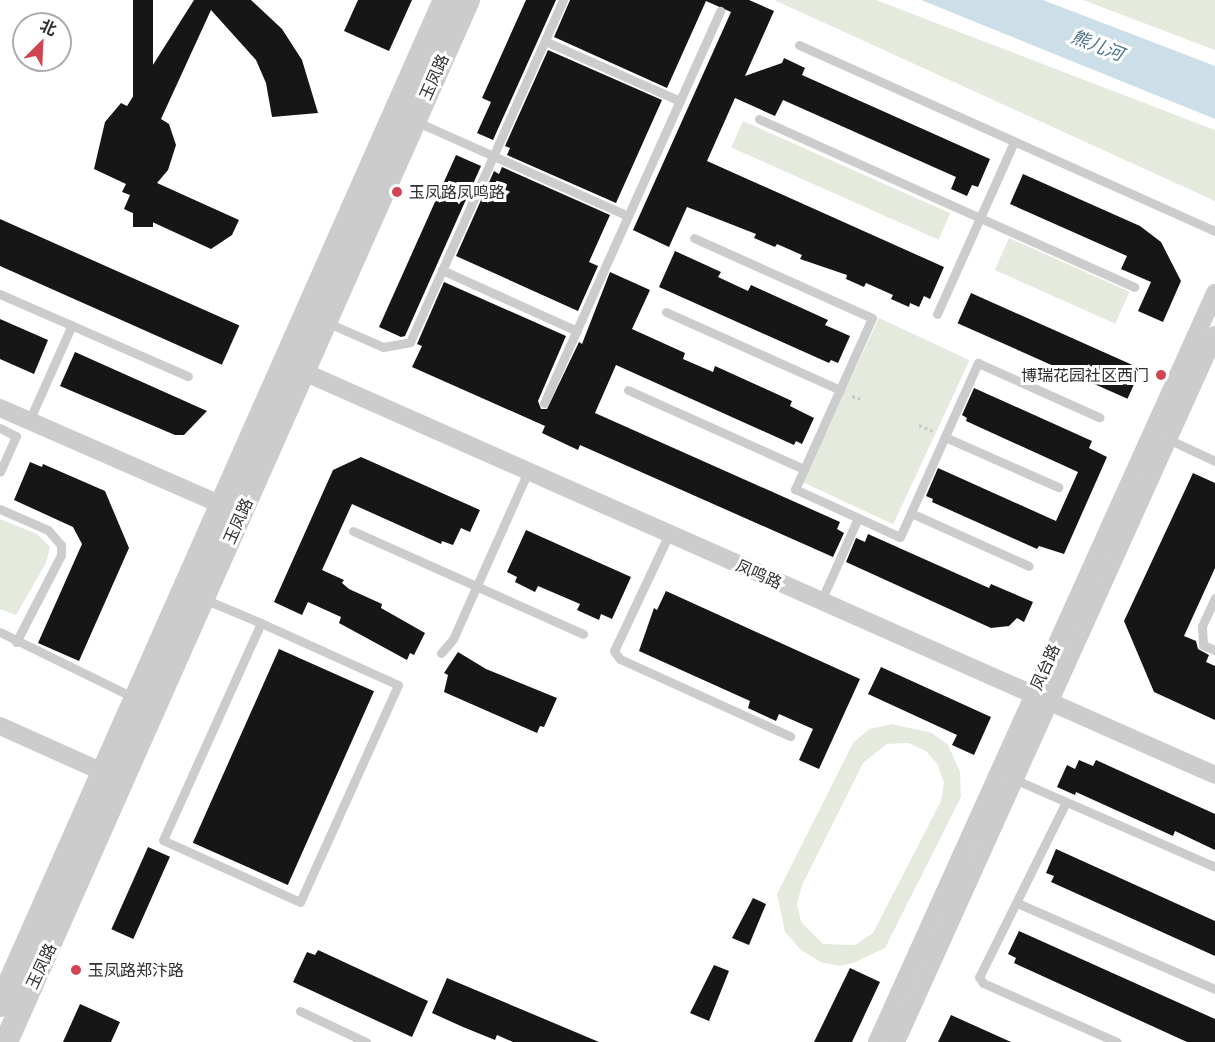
<!DOCTYPE html>
<html>
<head>
<meta charset="utf-8">
<style>
  body { margin:0 }
  #map { position:relative; width:1215px; height:1042px; overflow:hidden; background:#fff; font-family:Inter,"Noto Sans SC",sans-serif }
  div>[style] { position:absolute }
  .green>* { inset:0; background:#e5eade; transform-origin:0 0 }
  .water>* { inset:0; background:#ccdee8 }
  .building>* { inset:0; background:#161616; transform-origin:0 0 }
  .path>* { height:3px; margin-top:-1.5px; transform-origin:0; background:repeating-linear-gradient(90deg,#c9c9c9 0 3px,transparent 0 6px) }
  .service>* { height:9px; margin:-4.5px; padding:0 4.5px; transform-origin:4.5px; border-radius:4.5px; background:#ccc }
  .minor>* { height:18px; margin:-9px; padding:0 9px; transform-origin:9px; border-radius:9px; background:#ccc }
  .tertiary>* { height:24px; margin:-12px; padding:0 12px; transform-origin:12px; border-radius:12px; background:#ccc }
  .dots>* { width:16px; height:16px; translate:-50% -50%; box-sizing:border-box; border:3px solid #fff; border-radius:50% }
  span { translate:-50% -50%; white-space:nowrap; text-align:center; line-height:1.15; -webkit-text-stroke:6px #fff; paint-order:stroke }
  .street-label { font-size:16px; color:#2f2f2f }
  .poi-label { font-size:16px; color:#2f2f2f }
  .left { translate:0 -50%; text-align:left }
  .right { translate:-100% -50%; text-align:right }
  .water-label { font-size:18px; color:#466f87; font-style:italic }
  .north { position:absolute; left:12px; top:12px; width:60px; height:60px; box-sizing:border-box; background:#fff; border:2px solid #acacac; border-radius:50%; rotate:24deg; font-size:16px; font-weight:700; line-height:24px; text-align:center; color:#2f2f2f }
  .north::after { content:''; display:block; margin:auto; width:21px; height:27px; background:#d14552; clip-path:polygon(50% 0,100% 100%,50% 72%,0 100%) }
</style>
</head>
<body>
<div id="map">
  <div class="green">
    <div style="clip-path:polygon(774px 0,876px 0,1215px 130px,1215px 201px)"></div>
    <div style="clip-path:polygon(1083px 0,1215px 0,1215px 50px)"></div>
    <div style="left:743px;top:121px;width:227px;height:29px;rotate:24deg"></div>
    <div style="left:1009px;top:238px;width:132px;height:35px;rotate:24deg"></div>
    <div style="left:879px;top:318px;width:100px;height:181px;rotate:25deg"></div>
    <div style="clip-path:polygon(0 519px,37px 534px,50px 547px,46px 563px,16px 615px,0 609px)"></div>
    <div style="clip-path:polygon(evenodd,892px 724px,932px 733px,948px 745px,960px 772px,961px 797px,885px 948px,853px 963px,839px 966px,821px 962px,801px 950px,785px 932px,777px 894px,853px 743px,869px 729px,892px 724px,908px 743px,926px 751px,938px 765px,944px 783px,941px 801px,873px 933px,855px 945px,823px 944px,801px 922px,797px 904px,802px 885px,863px 763px,887px 744px,908px 743px)"></div>
  </div>
  <div class="water">
    <div style="clip-path:polygon(921px 0,1043px 0,1215px 66px,1215px 119px)"></div>
  </div>
  <div class="building">
    <div style="left:133px;top:0;width:20px;height:227px"></div>
    <div style="clip-path:polygon(194px 0,251px 0,282px 29px,302px 60px,318px 113px,272px 117px,266px 83px,256px 60px,211px 10px,161px 119px,169px 124px,176px 145px,168px 170px,157px 183px,239px 220px,232px 235px,211px 249px,124px 209px,130px 195px,122px 192px,126px 184px,94px 169px,105px 122px,121px 103px,127px 106px)"></div>
    <div style="clip-path:polygon(358px 0,412px 0,389px 51px,344px 31px)"></div>
    <div style="clip-path:polygon(526px 0,556px 0,493px 140px,477px 133px,491px 102px,482px 98px)"></div>
    <div style="clip-path:polygon(570px 0,749px 0,774px 11px,745px 76px,782px 63px,784px 58px,805px 68px,802px 75px,990px 159px,978px 187px,972px 185px,967px 196px,951px 189px,956px 177px,783px 100px,775px 116px,735px 98px,707px 161px,944px 267px,930px 299px,924px 296px,919px 307px,910px 303px,909px 307px,891px 299px,893px 295px,866px 283px,864px 287px,846px 279px,847px 275px,800px 259px,802px 255px,777px 244px,775px 247px,754px 238px,756px 234px,687px 207px,669px 247px,633px 230px,731px 12px,706px 1px,667px 88px,554px 37px)"></div>
    <div style="clip-path:polygon(548px 50px,662px 100px,616px 203px,507px 155px,510px 148px,505px 146px)"></div>
    <div style="clip-path:polygon(456px 155px,481px 166px,405px 336px,401px 337px,379px 327px)"></div>
    <div style="clip-path:polygon(502px 167px,610px 215px,589px 262px,598px 266px,578px 311px,456px 256px,494px 171px,499px 174px)"></div>
    <div style="clip-path:polygon(1023px 174px,1140px 226px,1161px 242px,1181px 281px,1163px 322px,1138px 311px,1151px 282px,1121px 269px,1127px 256px,1010px 204px)"></div>
    <div style="left:0;top:219px;width:262px;height:43px;rotate:24deg"></div>
    <div style="clip-path:polygon(675px 251px,721px 272px,718px 277px,748px 291px,751px 285px,828px 320px,825px 325px,850px 336px,838px 363px,831px 360px,829px 363px,659px 287px)"></div>
    <div style="clip-path:polygon(610px 272px,650px 290px,632px 329px,685px 353px,683px 359px,713px 372px,715px 366px,792px 401px,790px 406px,814px 418px,802px 444px,796px 441px,794px 445px,616px 365px,595px 413px,840px 522px,837px 529px,844px 533px,833px 557px,580px 445px,578px 450px,542px 433px,545px 426px,412px 367px,422px 346px,417px 344px,444px 282px,566px 336px,538px 401px,541px 409px,547px 409px,579px 342px,582px 344px)"></div>
    <div style="left:971px;top:293px;width:186px;height:33px;rotate:24deg"></div>
    <div style="clip-path:polygon(0 319px,48px 340px,34px 374px,0 359px)"></div>
    <div style="clip-path:polygon(75px 352px,207px 411px,184px 435px,175px 435px,60px 386px)"></div>
    <div style="clip-path:polygon(974px 388px,1092px 441px,1089px 448px,1107px 457px,1064px 554px,1039px 546px,1037px 549px,932px 502px,933px 499px,926px 496px,938px 468px,1056px 521px,1078px 472px,966px 421px,967px 418px,962px 415px)"></div>
    <div style="clip-path:polygon(361px 457px,480px 510px,470px 532px,461px 528px,453px 545px,442px 541px,441px 544px,352px 504px,322px 570px,344px 580px,342px 583px,349px 589px,382px 604px,381px 608px,425px 633px,414px 655px,410px 653px,407px 660px,339px 623px,341px 617px,308px 602px,302px 615px,274px 602px,333px 470px)"></div>
    <div style="clip-path:polygon(30px 462px,42px 467px,43px 464px,105px 491px,129px 548px,79px 661px,38px 643px,82px 544px,73px 527px,14px 500px)"></div>
    <div style="clip-path:polygon(1193px 473px,1215px 483px,1215px 568px,1184px 636px,1196px 641px,1198px 649px,1209px 655px,1206px 662px,1215px 666px,1215px 720px,1154px 692px,1124px 621px)"></div>
    <div style="clip-path:polygon(526px 530px,631px 577px,612px 619px,601px 614px,599px 620px,577px 610px,580px 604px,538px 586px,535px 592px,515px 582px,517px 577px,507px 572px)"></div>
    <div style="clip-path:polygon(868px 534px,989px 588px,991px 584px,1033px 602px,1024px 622px,1017px 618px,1009px 626px,991px 628px,846px 562px,856px 538px,865px 542px)"></div>
    <div style="clip-path:polygon(666px 591px,860px 679px,819px 769px,799px 760px,813px 729px,779px 714px,776px 721px,748px 708px,750px 701px,639px 651px,654px 608px,657px 610px)"></div>
    <div style="left:279px;top:649px;width:104px;height:212px;rotate:24deg"></div>
    <div style="clip-path:polygon(458px 652px,486px 669px,557px 698px,544px 727px,540px 726px,537px 733px,444px 692px,448px 675px,444px 673px)"></div>
    <div style="clip-path:polygon(881px 667px,991px 717px,974px 755px,952px 745px,957px 735px,868px 694px)"></div>
    <div style="clip-path:polygon(1079px 760px,1093px 766px,1096px 760px,1215px 814px,1215px 850px,1175px 831px,1173px 836px,1076px 792px,1075px 795px,1057px 787px,1067px 765px,1075px 769px)"></div>
    <div style="left:148px;top:847px;width:24px;height:90px;rotate:24deg"></div>
    <div style="clip-path:polygon(1056px 849px,1215px 921px,1215px 956px,1051px 882px,1054px 876px,1046px 873px)"></div>
    <div style="clip-path:polygon(753px 898px,766px 904px,749px 945px,732px 938px)"></div>
    <div style="clip-path:polygon(1019px 931px,1215px 1019px,1215px 1042px,1187px 1042px,1014px 963px,1016px 958px,1008px 954px)"></div>
    <div style="clip-path:polygon(318px 950px,428px 1001px,412px 1037px,293px 982px,307px 952px,315px 955px)"></div>
    <div style="clip-path:polygon(714px 965px,729px 971px,709px 1021px,690px 1013px)"></div>
    <div style="clip-path:polygon(850px 968px,880px 982px,852px 1042px,814px 1042px)"></div>
    <div style="clip-path:polygon(447px 978px,599px 1042px,513px 1042px,497px 1035px,495px 1040px,463px 1027px,432px 1013px)"></div>
    <div style="clip-path:polygon(80px 1004px,120px 1022px,111px 1042px,63px 1042px)"></div>
    <div style="clip-path:polygon(951px 1015px,1011px 1042px,938px 1042px)"></div>
  </div>
  <div class="path">
    <div style="left:852px;top:396px;width:9px;rotate:18deg"></div>
    <div style="left:919px;top:425px;width:15px;rotate:23deg"></div>
  </div>
  <div class="service">
    <div style="left:545px;top:41px;width:148px;rotate:24deg"></div>
    <div style="left:799px;top:45px;width:456px;rotate:24.1deg"></div>
    <div style="left:759px;top:119px;width:411px;rotate:24.1deg"></div>
    <div style="left:415px;top:121px;width:233px;rotate:24deg"></div>
    <div style="left:694px;top:238px;width:195px;rotate:24.2deg"></div>
    <div style="left:872px;top:318px;width:188px;rotate:114.2deg"></div>
    <div style="left:795px;top:489px;width:115px;rotate:24.6deg"></div>
    <div style="left:900px;top:537px;width:191px;rotate:-65.9deg"></div>
    <div style="left:978px;top:363px;width:133px;rotate:24.1deg"></div>
    <div style="left:442px;top:270px;width:148px;rotate:24.3deg"></div>
    <div style="left:0;top:294px;width:205px;rotate:23.6deg"></div>
    <div style="left:666px;top:312px;width:191px;rotate:24.1deg"></div>
    <div style="left:937px;top:314px;width:188px;rotate:-65.9deg"></div>
    <div style="left:326px;top:322px;width:62px;rotate:23.7deg"></div>
    <div style="left:383px;top:347px;width:27px;rotate:-10deg"></div>
    <div style="left:410px;top:342px;width:375px;rotate:-65.9deg"></div>
    <div style="left:628px;top:390px;width:193px;rotate:24.2deg"></div>
    <div style="left:544px;top:403px;width:430px;rotate:-65.8deg"></div>
    <div style="left:29px;top:421px;width:105px;rotate:-65.9deg"></div>
    <div style="left:0;top:428px;width:18px;rotate:27deg"></div>
    <div style="left:16px;top:436px;width:39px;rotate:114deg"></div>
    <div style="left:945px;top:437px;width:124px;rotate:23.9deg"></div>
    <div style="left:1168px;top:439px;width:52px;rotate:25.1deg"></div>
    <div style="left:0;top:509px;width:52px;rotate:23.6deg"></div>
    <div style="left:48px;top:530px;width:20px;rotate:49deg"></div>
    <div style="left:61px;top:545px;width:10px;rotate:90deg"></div>
    <div style="left:61px;top:555px;width:98px;rotate:117.3deg"></div>
    <div style="left:911px;top:513px;width:129px;rotate:24.2deg"></div>
    <div style="left:353px;top:531px;width:252px;rotate:24.1deg"></div>
    <div style="left:669px;top:534px;width:129px;rotate:115.2deg"></div>
    <div style="left:614px;top:651px;width:10px;rotate:53deg"></div>
    <div style="left:620px;top:659px;width:187px;rotate:24.4deg"></div>
    <div style="left:1215px;top:598px;width:31px;rotate:115deg"></div>
    <div style="left:1202px;top:626px;width:19px;rotate:87deg"></div>
    <div style="left:1203px;top:645px;width:13px;rotate:23deg"></div>
    <div style="left:204px;top:599px;width:62px;rotate:22.8deg"></div>
    <div style="left:261px;top:623px;width:150px;rotate:24.3deg"></div>
    <div style="left:398px;top:685px;width:238px;rotate:114.3deg"></div>
    <div style="left:300px;top:902px;width:150px;rotate:-155.7deg"></div>
    <div style="left:163px;top:840px;width:238px;rotate:-65.7deg"></div>
    <div style="left:821px;top:601px;width:91px;rotate:-66deg"></div>
    <div style="left:0;top:632px;width:150px;rotate:26.1deg"></div>
    <div style="left:441px;top:653px;width:18px;rotate:-49deg"></div>
    <div style="left:453px;top:639px;width:184px;rotate:-65.9deg"></div>
    <div style="left:1014px;top:779px;width:219px;rotate:23.6deg"></div>
    <div style="left:1066px;top:802px;width:195px;rotate:116.4deg"></div>
    <div style="left:979px;top:977px;width:7px;rotate:56deg"></div>
    <div style="left:983px;top:983px;width:146px;rotate:23.8deg"></div>
    <div style="left:1017px;top:903px;width:216px;rotate:23.5deg"></div>
    <div style="left:300px;top:1011px;width:73px;rotate:25.2deg"></div>
  </div>
  <div class="minor">
    <div style="left:304px;top:372px;width:996px;rotate:23.86deg"></div>
    <div style="left:0;top:408px;width:242px;rotate:23.6deg"></div>
    <div style="left:0;top:726px;width:115px;rotate:24.1deg"></div>
    <div style="left:877px;top:1042px;width:822px;rotate:-65.71deg"></div>
    <div style="left:896px;top:1042px;width:776px;rotate:-65.71deg"></div>
  </div>
  <div class="tertiary">
    <div style="left:0;top:1005px;width:1099px;rotate:-66.12deg"></div>
    <div style="left:6px;top:1042px;width:1140px;rotate:-66.09deg"></div>
  </div>
  <div class="dots">
    <div style="left:397px;top:192px;background:#d14552"></div>
    <div style="left:1161px;top:375px;background:#d14552"></div>
    <div style="left:76px;top:970px;background:#d14552"></div>
  </div>
  <div class="street-label">
    <span style="left:434px;top:77px;rotate:-66deg">玉凤路</span>
    <span style="left:238px;top:521px;rotate:-66deg">玉凤路</span>
    <span style="left:759px;top:574px;rotate:24deg">凤鸣路</span>
    <span style="left:1045px;top:667px;rotate:-66deg">凤台路</span>
    <span style="left:41px;top:966px;rotate:-65deg">玉凤路</span>
  </div>
  <div class="poi-label">
    <span class="left" style="left:409px;top:192px">玉凤路凤鸣路</span>
    <span class="right" style="left:1149px;top:375px">博瑞花园社区西门</span>
    <span class="left" style="left:88px;top:970px">玉凤路郑汴路</span>
  </div>
  <div class="water-label">
    <span style="left:1097px;top:46px;rotate:21deg">熊儿河</span>
  </div>
  <div class="north">北</div>
</div>
</body>
</html>
